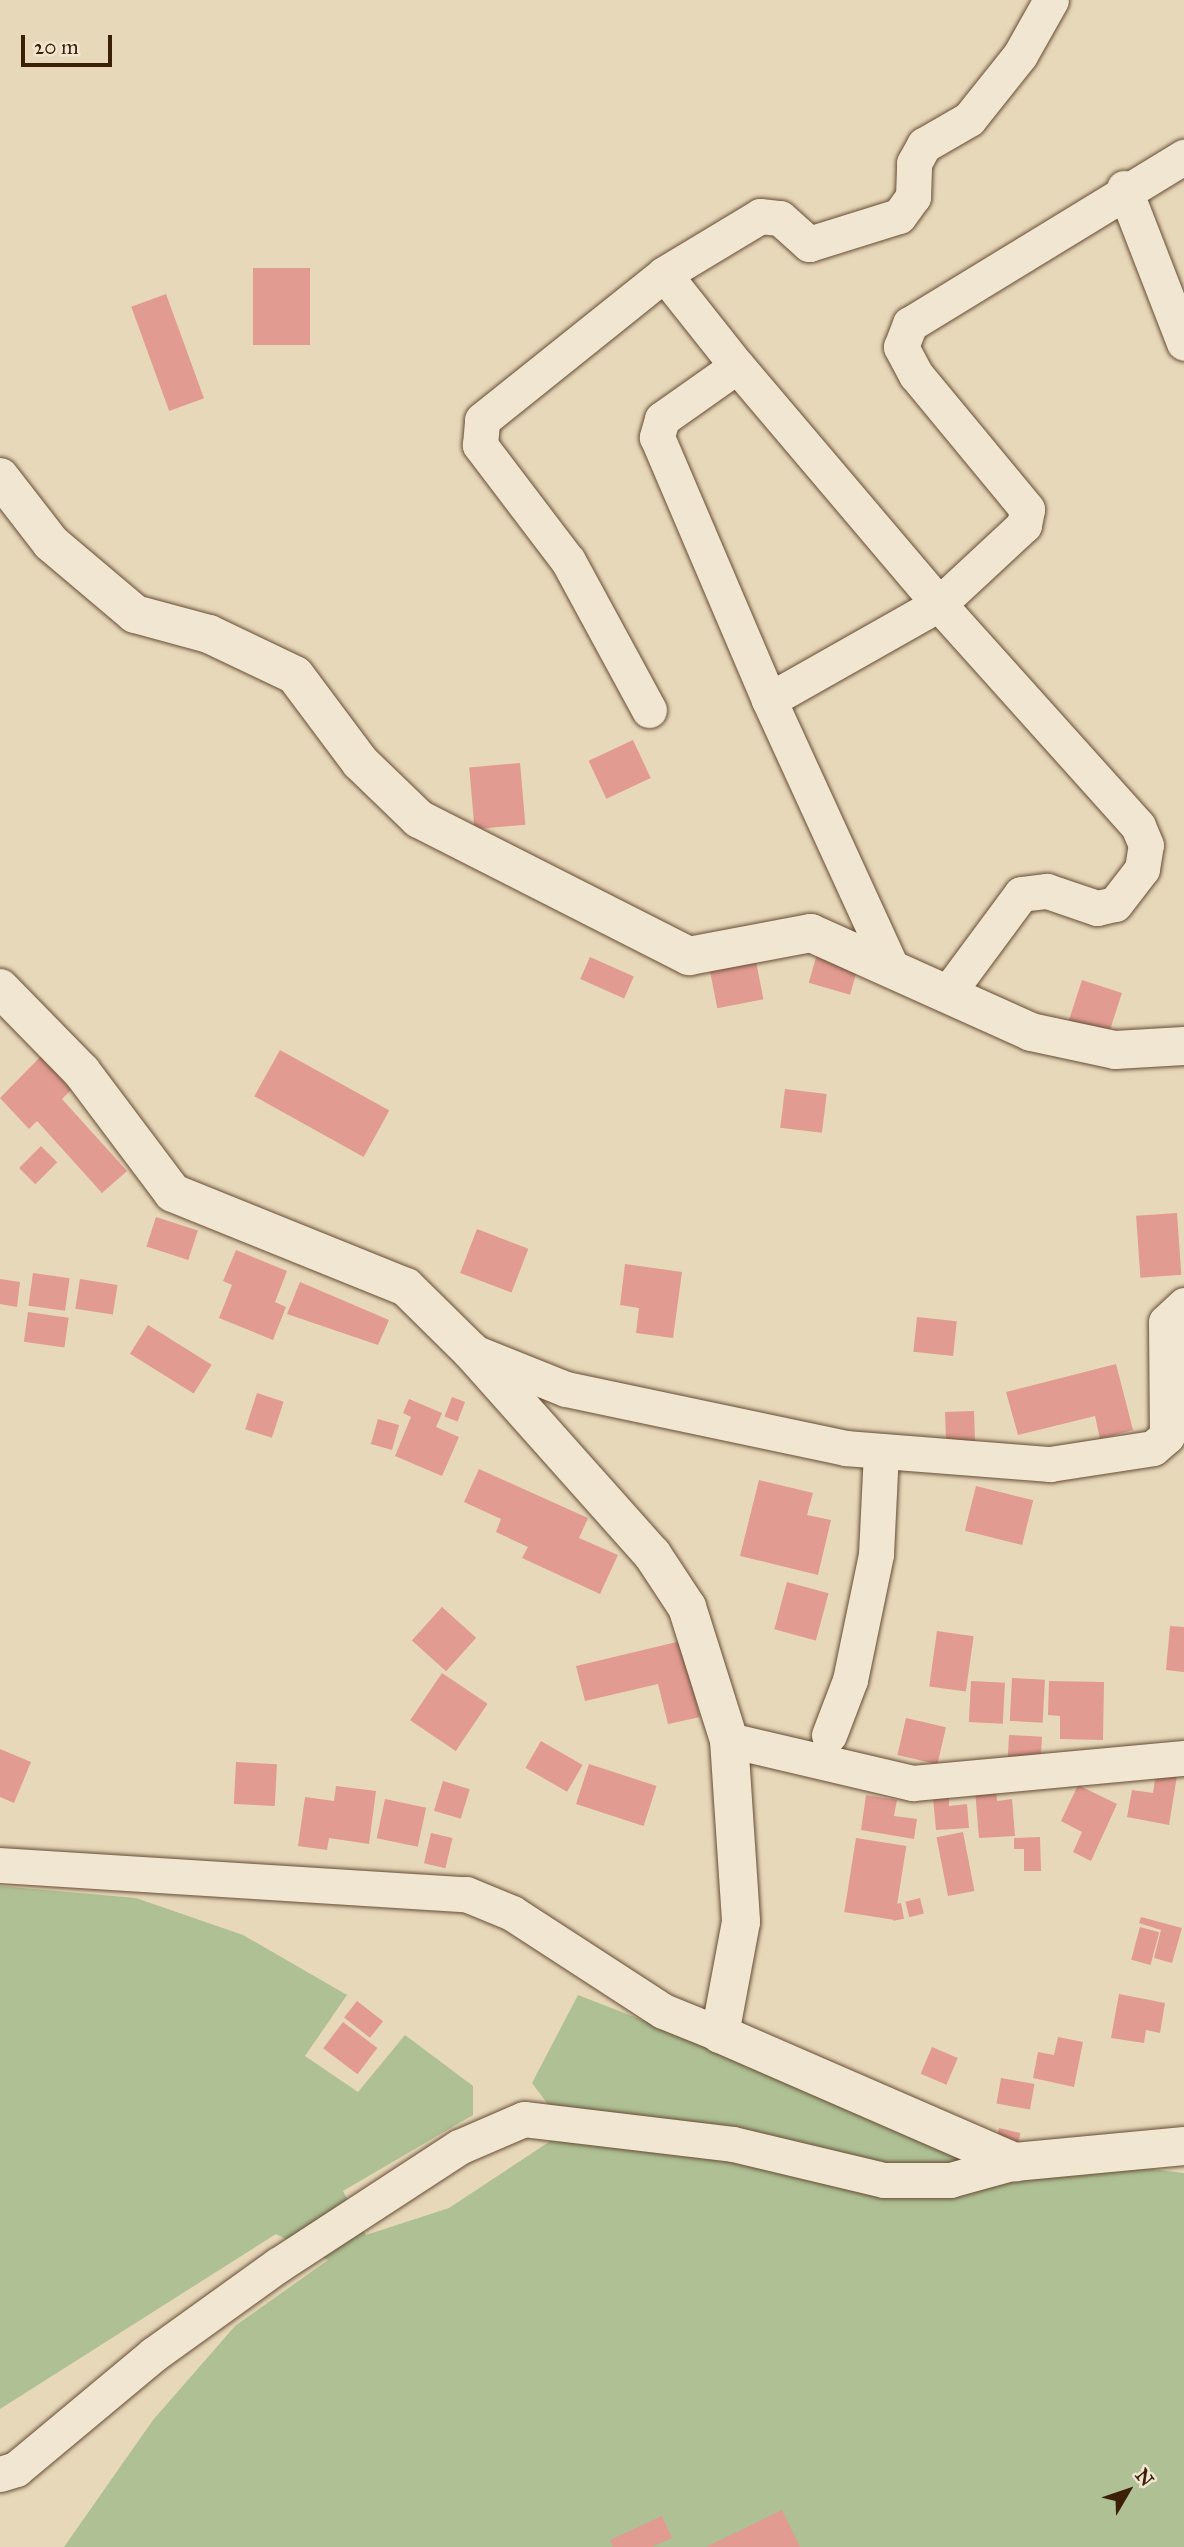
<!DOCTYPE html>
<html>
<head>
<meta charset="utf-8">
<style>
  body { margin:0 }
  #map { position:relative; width:1184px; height:2547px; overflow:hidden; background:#e8d8ba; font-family:"IM FELL Great Primer",serif }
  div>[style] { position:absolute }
  .green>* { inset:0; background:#afc095 }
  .building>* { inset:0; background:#e19b90; transform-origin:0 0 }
  .roads { filter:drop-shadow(0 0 2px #664d34) drop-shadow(0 0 2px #664d34) }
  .minor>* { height:35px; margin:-17.5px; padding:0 17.5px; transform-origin:17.5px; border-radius:17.5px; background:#f0e6d2 }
  .tertiary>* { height:38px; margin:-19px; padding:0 19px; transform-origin:19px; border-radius:19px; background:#f0e6d2 }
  span { translate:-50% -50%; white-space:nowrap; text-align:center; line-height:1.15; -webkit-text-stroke:5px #f0e6d2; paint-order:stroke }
  .north { position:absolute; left:1093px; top:2456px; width:70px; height:70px; -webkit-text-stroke:5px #f0e6d2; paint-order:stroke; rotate:51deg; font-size:19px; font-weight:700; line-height:28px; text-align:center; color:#3b1f07 }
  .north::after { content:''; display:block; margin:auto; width:24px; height:32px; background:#3b1f07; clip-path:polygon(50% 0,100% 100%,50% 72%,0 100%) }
  .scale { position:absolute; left:21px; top:35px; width:91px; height:32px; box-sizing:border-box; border:4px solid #3b1f07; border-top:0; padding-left:9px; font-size:21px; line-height:24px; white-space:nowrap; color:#3b1f07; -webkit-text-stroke:5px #f0e6d2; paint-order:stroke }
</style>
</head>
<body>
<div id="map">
  <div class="green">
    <div style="clip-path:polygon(0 1886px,136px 1898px,243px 1935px,347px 1995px,305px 2056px,358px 2092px,405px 2035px,473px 2086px,473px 2115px,343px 2191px,366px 2235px,449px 2208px,567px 2130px,532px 2083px,578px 1995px,967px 2146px,1184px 2173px,1184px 2547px,64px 2547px,153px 2420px,235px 2326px,328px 2260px,276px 2234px,0 2409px)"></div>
  </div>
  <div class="building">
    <div style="left:253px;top:268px;width:57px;height:77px"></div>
    <div style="left:166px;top:294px;width:111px;height:37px;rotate:70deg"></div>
    <div style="left:633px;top:740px;width:42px;height:49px;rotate:65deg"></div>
    <div style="left:520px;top:763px;width:62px;height:51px;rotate:85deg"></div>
    <div style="left:817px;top:954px;width:43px;height:30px;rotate:16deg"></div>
    <div style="left:755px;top:956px;width:44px;height:47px;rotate:79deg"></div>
    <div style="left:590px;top:957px;width:48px;height:24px;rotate:24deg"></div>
    <div style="left:1082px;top:980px;width:42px;height:48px;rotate:18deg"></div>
    <div style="left:280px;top:1050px;width:125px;height:53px;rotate:29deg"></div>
    <div style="clip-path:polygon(41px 1056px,71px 1090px,62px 1099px,127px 1171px,102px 1193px,37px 1121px,29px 1129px,0 1098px)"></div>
    <div style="left:785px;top:1089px;width:42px;height:39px;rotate:7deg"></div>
    <div style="left:41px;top:1146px;width:23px;height:31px;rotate:45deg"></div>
    <div style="left:1177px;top:1213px;width:62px;height:41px;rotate:86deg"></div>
    <div style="left:156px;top:1217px;width:44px;height:31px;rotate:18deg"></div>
    <div style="left:477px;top:1229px;width:55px;height:47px;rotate:21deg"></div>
    <div style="clip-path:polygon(236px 1250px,287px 1271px,275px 1302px,286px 1307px,273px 1340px,219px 1318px,232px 1285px,223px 1281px)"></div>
    <div style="clip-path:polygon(625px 1264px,682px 1272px,673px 1338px,636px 1333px,639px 1308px,620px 1305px)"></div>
    <div style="left:33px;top:1273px;width:37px;height:33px;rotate:8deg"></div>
    <div style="clip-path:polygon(0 1279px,20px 1282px,17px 1307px,0 1304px)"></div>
    <div style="left:80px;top:1279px;width:38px;height:30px;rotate:9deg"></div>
    <div style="clip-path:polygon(300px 1282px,389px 1320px,378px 1345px,287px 1314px)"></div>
    <div style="left:28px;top:1312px;width:41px;height:30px;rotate:8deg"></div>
    <div style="left:917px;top:1317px;width:40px;height:35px;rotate:6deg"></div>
    <div style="left:148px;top:1325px;width:75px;height:34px;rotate:32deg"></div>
    <div style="clip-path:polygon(1116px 1364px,1133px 1430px,1100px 1439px,1095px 1416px,1018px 1435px,1006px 1392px)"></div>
    <div style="left:257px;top:1393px;width:28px;height:38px;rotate:18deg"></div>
    <div style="left:452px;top:1397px;width:14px;height:21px;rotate:21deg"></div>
    <div style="clip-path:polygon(409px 1399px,442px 1413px,436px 1427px,459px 1437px,442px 1476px,395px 1456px,411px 1417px,403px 1413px)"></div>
    <div style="left:974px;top:1411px;width:31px;height:29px;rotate:88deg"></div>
    <div style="left:378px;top:1419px;width:22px;height:26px;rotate:16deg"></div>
    <div style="clip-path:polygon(479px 1469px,588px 1518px,579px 1538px,618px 1555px,600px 1594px,522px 1558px,528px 1547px,496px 1532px,501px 1519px,464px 1502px)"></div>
    <div style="clip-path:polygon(759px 1480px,813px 1493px,807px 1515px,831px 1520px,818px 1575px,740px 1556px)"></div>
    <div style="left:976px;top:1486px;width:59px;height:46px;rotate:14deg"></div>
    <div style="left:787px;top:1582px;width:43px;height:49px;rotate:15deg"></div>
    <div style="left:442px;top:1607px;width:46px;height:45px;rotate:42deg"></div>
    <div style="clip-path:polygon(1170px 1626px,1184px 1627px,1184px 1672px,1166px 1670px)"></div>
    <div style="left:937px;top:1631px;width:37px;height:56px;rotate:8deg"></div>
    <div style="clip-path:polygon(681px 1641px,700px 1717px,668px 1724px,658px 1684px,585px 1701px,576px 1666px)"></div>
    <div style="left:442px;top:1673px;width:55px;height:57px;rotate:34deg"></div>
    <div style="left:1012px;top:1678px;width:33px;height:43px;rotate:3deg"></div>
    <div style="left:971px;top:1681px;width:34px;height:41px;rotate:3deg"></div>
    <div style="clip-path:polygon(1049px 1681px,1104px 1682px,1103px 1740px,1060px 1739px,1060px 1716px,1048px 1715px)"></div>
    <div style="left:906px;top:1718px;width:41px;height:38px;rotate:13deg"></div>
    <div style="left:1009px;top:1735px;width:33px;height:25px;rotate:3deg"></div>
    <div style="left:541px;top:1741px;width:48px;height:31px;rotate:30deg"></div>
    <div style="clip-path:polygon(0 1749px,31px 1762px,14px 1803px,0 1797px)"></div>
    <div style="left:236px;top:1762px;width:41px;height:42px;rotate:3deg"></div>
    <div style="left:589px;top:1764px;width:71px;height:42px;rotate:18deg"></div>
    <div style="clip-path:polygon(1156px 1773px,1177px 1776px,1169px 1825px,1127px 1817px,1132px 1790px,1153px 1793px)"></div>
    <div style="left:443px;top:1781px;width:28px;height:31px;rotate:17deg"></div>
    <div style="clip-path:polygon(1078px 1785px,1117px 1804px,1091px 1861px,1073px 1852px,1082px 1832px,1061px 1821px)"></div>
    <div style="clip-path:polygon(336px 1786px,376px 1791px,369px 1844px,329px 1838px,327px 1850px,298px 1846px,305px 1797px,334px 1801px)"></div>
    <div style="clip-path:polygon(996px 1789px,997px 1801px,1012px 1799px,1015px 1836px,979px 1838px,975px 1790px)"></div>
    <div style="clip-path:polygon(866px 1795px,897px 1800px,894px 1816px,917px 1819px,914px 1839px,861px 1830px)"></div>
    <div style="clip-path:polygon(949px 1797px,949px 1806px,967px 1804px,969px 1828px,936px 1830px,933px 1798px)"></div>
    <div style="left:385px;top:1799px;width:42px;height:40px;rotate:12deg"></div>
    <div style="left:963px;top:1832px;width:60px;height:27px;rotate:79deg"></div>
    <div style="left:431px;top:1833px;width:22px;height:31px;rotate:13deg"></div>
    <div style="clip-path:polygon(1040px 1837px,1041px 1871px,1024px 1871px,1024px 1849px,1014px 1849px,1014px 1838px)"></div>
    <div style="left:856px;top:1838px;width:51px;height:75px;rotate:9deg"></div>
    <div style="left:920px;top:1898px;width:16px;height:15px;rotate:76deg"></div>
    <div style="left:901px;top:1903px;width:16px;height:11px;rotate:79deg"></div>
    <div style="clip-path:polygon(1141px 1917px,1182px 1928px,1172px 1963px,1154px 1958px,1161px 1930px,1139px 1923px)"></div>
    <div style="left:1140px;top:1927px;width:20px;height:34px;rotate:15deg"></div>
    <div style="clip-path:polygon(1119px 1994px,1165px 2003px,1160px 2033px,1146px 2030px,1144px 2043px,1111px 2038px)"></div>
    <div style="left:357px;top:2001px;width:33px;height:21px;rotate:38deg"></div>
    <div style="left:343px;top:2022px;width:43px;height:33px;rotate:37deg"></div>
    <div style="clip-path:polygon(1058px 2037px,1083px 2042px,1074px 2087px,1033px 2078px,1038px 2052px,1054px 2055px)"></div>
    <div style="left:932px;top:2047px;width:28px;height:29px;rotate:23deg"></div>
    <div style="left:1001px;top:2078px;width:34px;height:26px;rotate:10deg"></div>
    <div style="left:999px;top:2128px;width:22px;height:13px;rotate:13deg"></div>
    <div style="clip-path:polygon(782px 2510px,800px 2547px,706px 2547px)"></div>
    <div style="clip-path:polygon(662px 2516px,672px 2538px,652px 2547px,613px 2547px,610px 2540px)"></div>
  </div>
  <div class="roads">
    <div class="minor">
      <div style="left:1124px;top:188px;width:166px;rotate:68.8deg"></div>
      <div style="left:737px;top:366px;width:117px;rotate:-128.4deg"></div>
      <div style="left:664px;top:274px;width:112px;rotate:-31.1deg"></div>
      <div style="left:760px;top:216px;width:20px;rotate:6deg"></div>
      <div style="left:780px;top:218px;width:39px;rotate:42deg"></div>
      <div style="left:809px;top:244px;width:94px;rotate:-17.3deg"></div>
      <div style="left:899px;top:216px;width:24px;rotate:-54deg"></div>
      <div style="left:913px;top:197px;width:34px;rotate:-88deg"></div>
      <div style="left:914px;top:163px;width:21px;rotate:-61deg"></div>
      <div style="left:924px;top:145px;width:52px;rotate:-30deg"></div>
      <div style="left:969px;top:119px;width:82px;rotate:-51.4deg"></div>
      <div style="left:1020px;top:55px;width:63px;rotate:-60.6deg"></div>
      <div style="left:769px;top:700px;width:296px;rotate:65.4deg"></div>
      <div style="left:649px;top:710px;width:170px;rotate:-118.5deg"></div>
      <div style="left:568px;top:561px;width:146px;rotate:-127.2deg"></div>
      <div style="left:480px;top:445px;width:25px;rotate:-85deg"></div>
      <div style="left:482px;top:420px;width:233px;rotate:-38.7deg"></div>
      <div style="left:947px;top:994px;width:124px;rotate:-53.5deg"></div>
      <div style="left:1021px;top:894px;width:26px;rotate:-7deg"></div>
      <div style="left:1047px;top:891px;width:53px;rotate:18.8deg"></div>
      <div style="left:1097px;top:908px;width:18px;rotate:-13deg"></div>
      <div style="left:1115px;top:904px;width:44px;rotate:-52.4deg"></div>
      <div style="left:1142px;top:869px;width:24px;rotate:-81deg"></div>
      <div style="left:1146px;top:845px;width:21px;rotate:-113deg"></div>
      <div style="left:1138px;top:826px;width:298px;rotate:-131.9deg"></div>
      <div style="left:939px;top:604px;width:312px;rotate:-130.3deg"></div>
      <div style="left:737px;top:366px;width:92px;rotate:144.8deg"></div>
      <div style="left:662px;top:419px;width:19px;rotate:106deg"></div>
      <div style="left:657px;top:437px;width:286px;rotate:66.9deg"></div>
      <div style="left:769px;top:700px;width:195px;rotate:-29.5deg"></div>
      <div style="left:939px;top:604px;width:116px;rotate:-42.9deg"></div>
      <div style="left:1024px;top:525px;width:16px;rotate:-79deg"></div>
      <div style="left:1027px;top:509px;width:174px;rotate:-129.6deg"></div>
      <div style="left:916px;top:375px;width:32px;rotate:-118deg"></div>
      <div style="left:901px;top:347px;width:25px;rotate:-69deg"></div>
      <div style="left:910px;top:324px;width:321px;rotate:-31.4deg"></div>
      <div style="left:471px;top:1351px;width:102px;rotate:21.8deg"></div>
      <div style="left:566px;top:1389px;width:285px;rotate:11.9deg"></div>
      <div style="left:845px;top:1448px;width:206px;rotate:4.5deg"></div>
      <div style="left:1050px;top:1464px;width:104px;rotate:-8.8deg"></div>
      <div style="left:1153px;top:1448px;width:18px;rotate:-41deg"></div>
      <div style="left:1167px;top:1436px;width:114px;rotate:-90.5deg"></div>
      <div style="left:1166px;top:1322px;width:25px;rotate:-43deg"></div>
      <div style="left:829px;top:1735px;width:59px;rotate:-69.1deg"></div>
      <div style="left:850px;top:1680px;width:129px;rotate:-78.3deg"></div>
      <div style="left:876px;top:1554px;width:103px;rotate:-87.2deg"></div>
      <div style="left:729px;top:1740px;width:189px;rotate:13.2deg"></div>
      <div style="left:913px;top:1783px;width:272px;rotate:-5.3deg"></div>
      <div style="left:0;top:1865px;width:467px;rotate:3.6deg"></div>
      <div style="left:466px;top:1894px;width:50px;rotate:22.4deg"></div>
      <div style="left:512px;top:1913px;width:180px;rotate:33deg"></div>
      <div style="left:663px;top:2011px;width:61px;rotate:22deg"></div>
      <div style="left:0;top:2474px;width:17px;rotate:-17deg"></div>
      <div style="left:16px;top:2469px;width:180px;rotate:-39.8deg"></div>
      <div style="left:154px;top:2354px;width:153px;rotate:-35.7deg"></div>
      <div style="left:278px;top:2265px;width:216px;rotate:-33.1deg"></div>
      <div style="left:459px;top:2147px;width:71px;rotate:-23.3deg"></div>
      <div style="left:524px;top:2119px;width:210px;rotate:6.8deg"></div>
      <div style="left:733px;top:2144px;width:155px;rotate:13.4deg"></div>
      <div style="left:884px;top:2180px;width:66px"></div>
      <div style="left:950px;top:2180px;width:67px;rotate:-15.5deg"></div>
    </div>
    <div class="tertiary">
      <div style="left:0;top:477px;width:83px;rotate:52.3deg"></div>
      <div style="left:51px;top:543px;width:110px;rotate:40.2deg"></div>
      <div style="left:135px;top:614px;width:77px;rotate:15.1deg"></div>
      <div style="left:209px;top:634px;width:95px;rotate:25.5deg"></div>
      <div style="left:295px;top:675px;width:109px;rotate:53.2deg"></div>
      <div style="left:360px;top:762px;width:82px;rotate:44deg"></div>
      <div style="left:419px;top:819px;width:303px;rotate:26.9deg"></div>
      <div style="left:689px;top:956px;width:124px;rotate:-10.7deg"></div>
      <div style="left:811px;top:933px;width:241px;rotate:24.2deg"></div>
      <div style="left:1031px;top:1032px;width:86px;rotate:12.1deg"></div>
      <div style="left:1115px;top:1050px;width:69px;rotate:-3.3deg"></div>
      <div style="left:0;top:988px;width:117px;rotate:45.7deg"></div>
      <div style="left:82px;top:1072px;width:151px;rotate:53.1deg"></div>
      <div style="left:173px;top:1193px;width:251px;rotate:22deg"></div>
      <div style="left:406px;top:1287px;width:91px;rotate:44.6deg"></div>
      <div style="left:471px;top:1351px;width:272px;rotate:48.3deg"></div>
      <div style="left:652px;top:1554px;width:64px;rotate:56.6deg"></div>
      <div style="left:687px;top:1607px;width:139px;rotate:72.5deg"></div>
      <div style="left:729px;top:1740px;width:182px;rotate:86.2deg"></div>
      <div style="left:741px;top:1922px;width:114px;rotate:100.6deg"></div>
      <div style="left:720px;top:2034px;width:322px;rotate:23.5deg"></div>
      <div style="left:1015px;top:2162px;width:170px;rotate:-5.4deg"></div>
    </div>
  </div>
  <div class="north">N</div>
  <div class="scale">20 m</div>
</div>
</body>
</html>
